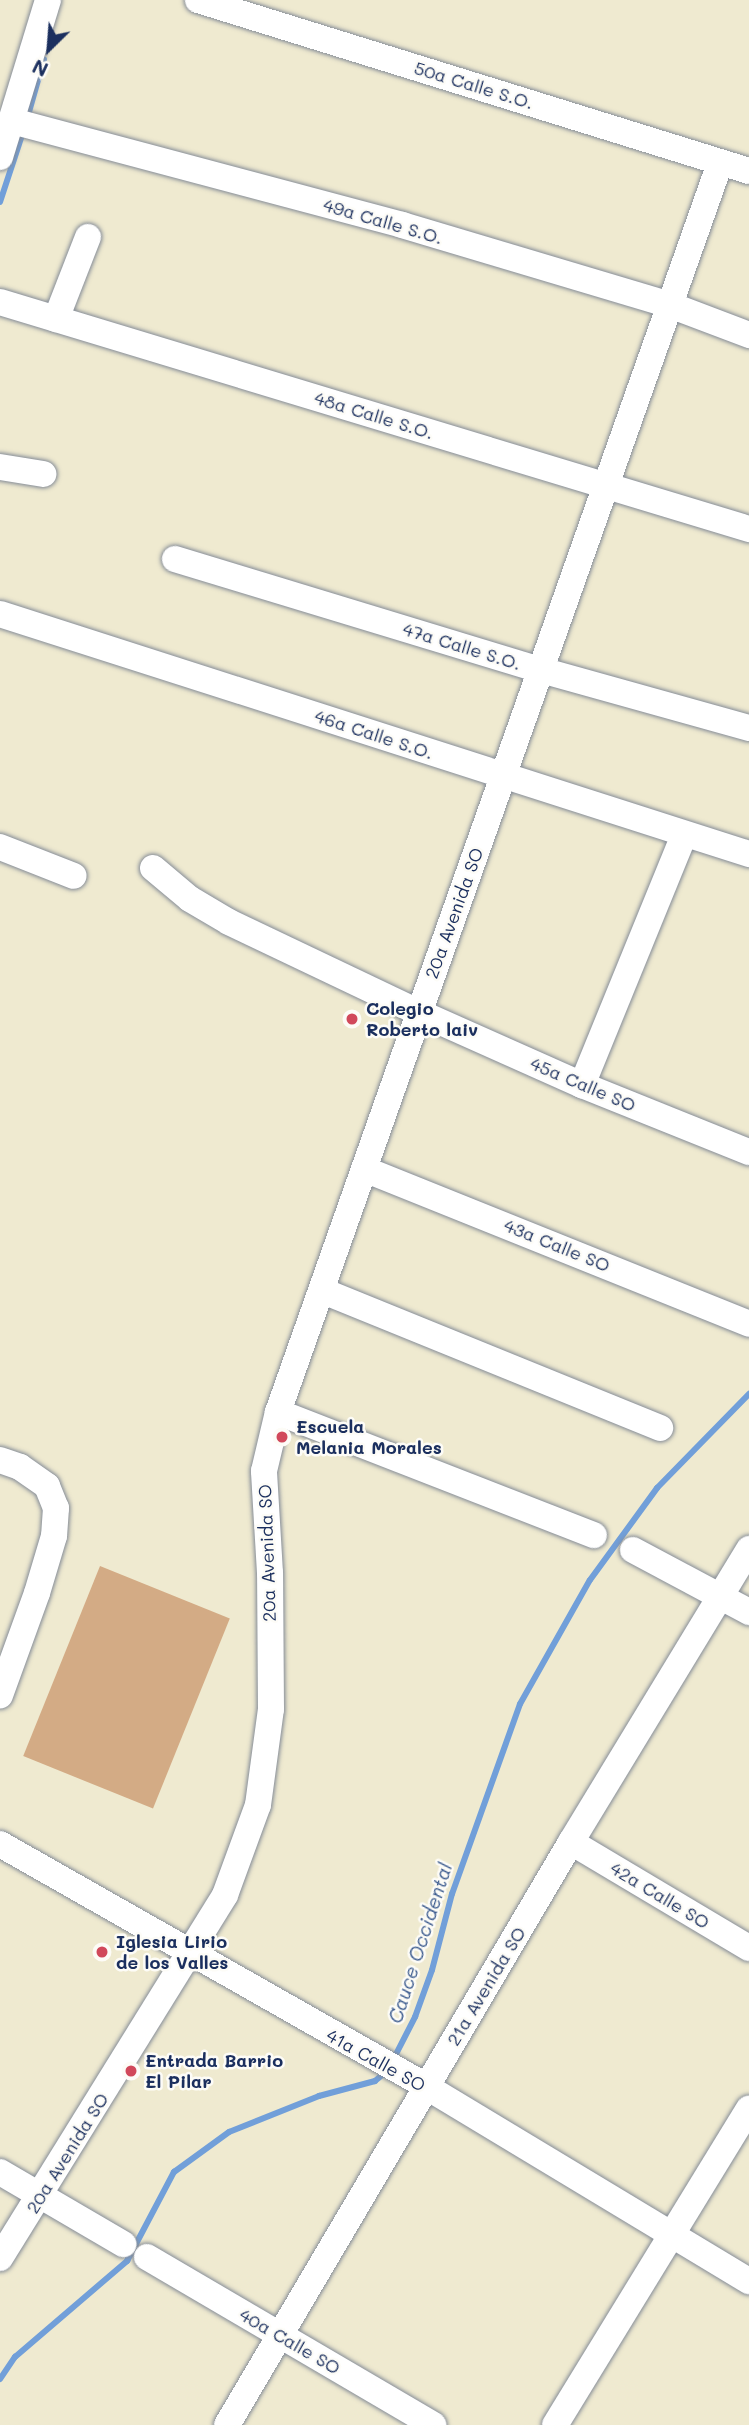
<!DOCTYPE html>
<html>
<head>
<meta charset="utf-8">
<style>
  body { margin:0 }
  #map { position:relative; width:749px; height:2425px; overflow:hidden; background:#efead0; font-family:Mali,sans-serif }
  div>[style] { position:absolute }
  .stream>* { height:6px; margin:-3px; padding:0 3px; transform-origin:3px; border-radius:3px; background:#719fd9 }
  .building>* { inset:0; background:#d3ab85; transform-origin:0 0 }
  .roads { filter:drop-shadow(0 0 2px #858c97) drop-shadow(0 0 2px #858c97) }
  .minor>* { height:26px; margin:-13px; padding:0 13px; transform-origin:13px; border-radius:13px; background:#fff }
  .dots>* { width:19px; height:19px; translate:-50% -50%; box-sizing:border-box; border:4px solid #fdfcf7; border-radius:50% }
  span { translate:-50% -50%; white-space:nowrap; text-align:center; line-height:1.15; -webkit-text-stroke:5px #fdfcf7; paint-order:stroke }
  .street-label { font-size:18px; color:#1b2f5e }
  .poi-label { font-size:18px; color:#1b2f5e; font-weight:700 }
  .left { translate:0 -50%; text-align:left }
  .water-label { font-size:19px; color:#3d5c8f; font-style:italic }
  .north { position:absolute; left:14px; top:14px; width:70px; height:70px; -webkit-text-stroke:5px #fdfcf7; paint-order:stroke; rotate:205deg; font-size:19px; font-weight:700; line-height:28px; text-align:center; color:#1b2f5e }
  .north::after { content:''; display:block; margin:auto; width:24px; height:32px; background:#1b2f5e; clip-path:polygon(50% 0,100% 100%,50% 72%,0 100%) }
</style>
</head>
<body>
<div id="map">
  <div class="stream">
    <div style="left:27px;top:119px;width:62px;rotate:-74.2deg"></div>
    <div style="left:0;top:202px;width:77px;rotate:-71.8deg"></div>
    <div style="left:392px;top:2062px;width:51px;rotate:-62.9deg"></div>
    <div style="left:415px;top:2017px;width:50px;rotate:-70.1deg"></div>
    <div style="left:432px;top:1970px;width:79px;rotate:-75.3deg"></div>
    <div style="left:452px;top:1894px;width:202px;rotate:-70.3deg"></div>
    <div style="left:520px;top:1704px;width:142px;rotate:-60.6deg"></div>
    <div style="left:590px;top:1580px;width:114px;rotate:-53.9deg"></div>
    <div style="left:657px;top:1488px;width:132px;rotate:-45.6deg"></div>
    <div style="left:0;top:2379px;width:27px;rotate:-56deg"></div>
    <div style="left:15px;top:2357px;width:148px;rotate:-40.6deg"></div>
    <div style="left:127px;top:2261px;width:101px;rotate:-62.2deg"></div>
    <div style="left:174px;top:2172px;width:68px;rotate:-36deg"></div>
    <div style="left:229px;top:2132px;width:97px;rotate:-21.8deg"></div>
    <div style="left:319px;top:2096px;width:58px;rotate:-15deg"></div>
    <div style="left:375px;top:2081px;width:16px;rotate:-40deg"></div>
  </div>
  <div class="building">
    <div style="left:100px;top:1566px;width:140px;height:205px;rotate:22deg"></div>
  </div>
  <div class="roads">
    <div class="minor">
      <div style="left:198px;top:0;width:577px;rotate:17.24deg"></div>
      <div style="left:12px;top:121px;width:404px;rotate:14.9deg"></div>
      <div style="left:402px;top:225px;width:280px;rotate:16.6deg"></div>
      <div style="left:670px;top:305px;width:85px;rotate:20.8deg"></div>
      <div style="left:0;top:157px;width:164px;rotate:-73deg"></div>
      <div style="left:0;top:302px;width:783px;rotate:16.86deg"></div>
      <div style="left:56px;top:319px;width:88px;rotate:-68.7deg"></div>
      <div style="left:0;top:467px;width:44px;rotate:9.2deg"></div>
      <div style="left:175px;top:559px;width:382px;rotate:16.9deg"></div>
      <div style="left:541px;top:670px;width:216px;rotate:15.6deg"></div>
      <div style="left:0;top:614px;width:787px;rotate:17.77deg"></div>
      <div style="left:0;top:847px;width:79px;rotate:21.4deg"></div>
      <div style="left:153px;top:868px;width:48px;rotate:40deg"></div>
      <div style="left:190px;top:899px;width:45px;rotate:30.5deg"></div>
      <div style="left:229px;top:922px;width:209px;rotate:25.5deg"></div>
      <div style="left:418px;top:1012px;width:180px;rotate:24deg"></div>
      <div style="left:582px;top:1085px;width:180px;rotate:21.9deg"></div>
      <div style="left:582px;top:1085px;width:270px;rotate:-67.8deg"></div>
      <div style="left:364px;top:1169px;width:415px;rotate:21.9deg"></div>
      <div style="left:323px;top:1291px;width:364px;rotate:22.1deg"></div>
      <div style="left:278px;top:1412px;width:339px;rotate:21.3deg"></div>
      <div style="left:0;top:1460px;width:21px;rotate:19deg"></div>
      <div style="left:20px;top:1467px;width:33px;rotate:35deg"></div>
      <div style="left:47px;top:1486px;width:24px;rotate:68deg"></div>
      <div style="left:56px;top:1508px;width:28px;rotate:94deg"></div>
      <div style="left:54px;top:1536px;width:59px;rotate:106.6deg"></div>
      <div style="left:37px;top:1593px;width:109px;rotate:109.9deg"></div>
      <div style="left:633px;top:1550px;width:132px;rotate:28.1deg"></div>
      <div style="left:571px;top:1842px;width:207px;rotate:30.8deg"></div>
      <div style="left:0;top:1844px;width:491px;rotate:29.6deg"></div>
      <div style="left:427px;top:2087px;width:376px;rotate:31.1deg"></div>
      <div style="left:0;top:2172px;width:143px;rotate:30.3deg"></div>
      <div style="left:147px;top:2257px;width:332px;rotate:30.4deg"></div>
      <div style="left:0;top:2258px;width:427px;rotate:-58.2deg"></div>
      <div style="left:225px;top:1895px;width:96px;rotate:-69.9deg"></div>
      <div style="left:258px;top:1805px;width:97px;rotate:-82.3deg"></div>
      <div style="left:271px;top:1709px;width:136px;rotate:-90.4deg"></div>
      <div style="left:270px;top:1573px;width:102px;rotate:-93.4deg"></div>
      <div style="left:264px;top:1471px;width:61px;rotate:-76.7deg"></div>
      <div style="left:278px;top:1412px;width:1325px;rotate:-70.51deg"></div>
      <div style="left:227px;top:2425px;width:677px;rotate:-59.46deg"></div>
      <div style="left:571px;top:1842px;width:343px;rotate:-58.7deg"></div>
      <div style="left:555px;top:2425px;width:371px;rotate:-58.5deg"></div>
    </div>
  </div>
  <div class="dots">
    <div style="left:352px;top:1019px;background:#d1495b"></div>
    <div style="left:282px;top:1437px;background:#d1495b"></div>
    <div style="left:102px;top:1952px;background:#d1495b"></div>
    <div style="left:131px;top:2071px;background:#d1495b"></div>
  </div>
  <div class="street-label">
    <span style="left:474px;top:85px;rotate:17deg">50a Calle S.O.</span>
    <span style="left:383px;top:221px;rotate:16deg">49a Calle S.O.</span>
    <span style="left:374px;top:415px;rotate:17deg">48a Calle S.O.</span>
    <span style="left:462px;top:646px;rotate:17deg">47a Calle S.O.</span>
    <span style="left:374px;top:734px;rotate:18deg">46a Calle S.O.</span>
    <span style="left:454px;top:913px;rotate:-70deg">20a Avenida SO</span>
    <span style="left:583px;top:1084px;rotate:23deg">45a Calle SO</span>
    <span style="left:557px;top:1245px;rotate:22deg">43a Calle SO</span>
    <span style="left:267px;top:1553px;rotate:-92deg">20a Avenida SO</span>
    <span style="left:660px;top:1895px;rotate:31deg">42a Calle SO</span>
    <span style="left:486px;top:1986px;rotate:-59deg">21a Avenida SO</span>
    <span style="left:376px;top:2060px;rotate:29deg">41a Calle SO</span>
    <span style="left:67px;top:2153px;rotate:-58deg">20a Avenida SO</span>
    <span style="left:290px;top:2341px;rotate:30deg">40a Calle SO</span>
  </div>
  <div class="poi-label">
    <span class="left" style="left:366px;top:1019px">Colegio<br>Roberto laiv</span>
    <span class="left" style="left:296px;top:1437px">Escuela<br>Melania Morales</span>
    <span class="left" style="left:116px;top:1952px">Iglesia Lirio<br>de los Valles</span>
    <span class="left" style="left:145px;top:2071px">Entrada Barrio<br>El Pilar</span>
  </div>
  <div class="water-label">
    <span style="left:420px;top:1943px;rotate:-72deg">Cauce Occidental</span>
  </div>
  <div class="north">N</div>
</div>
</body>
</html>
